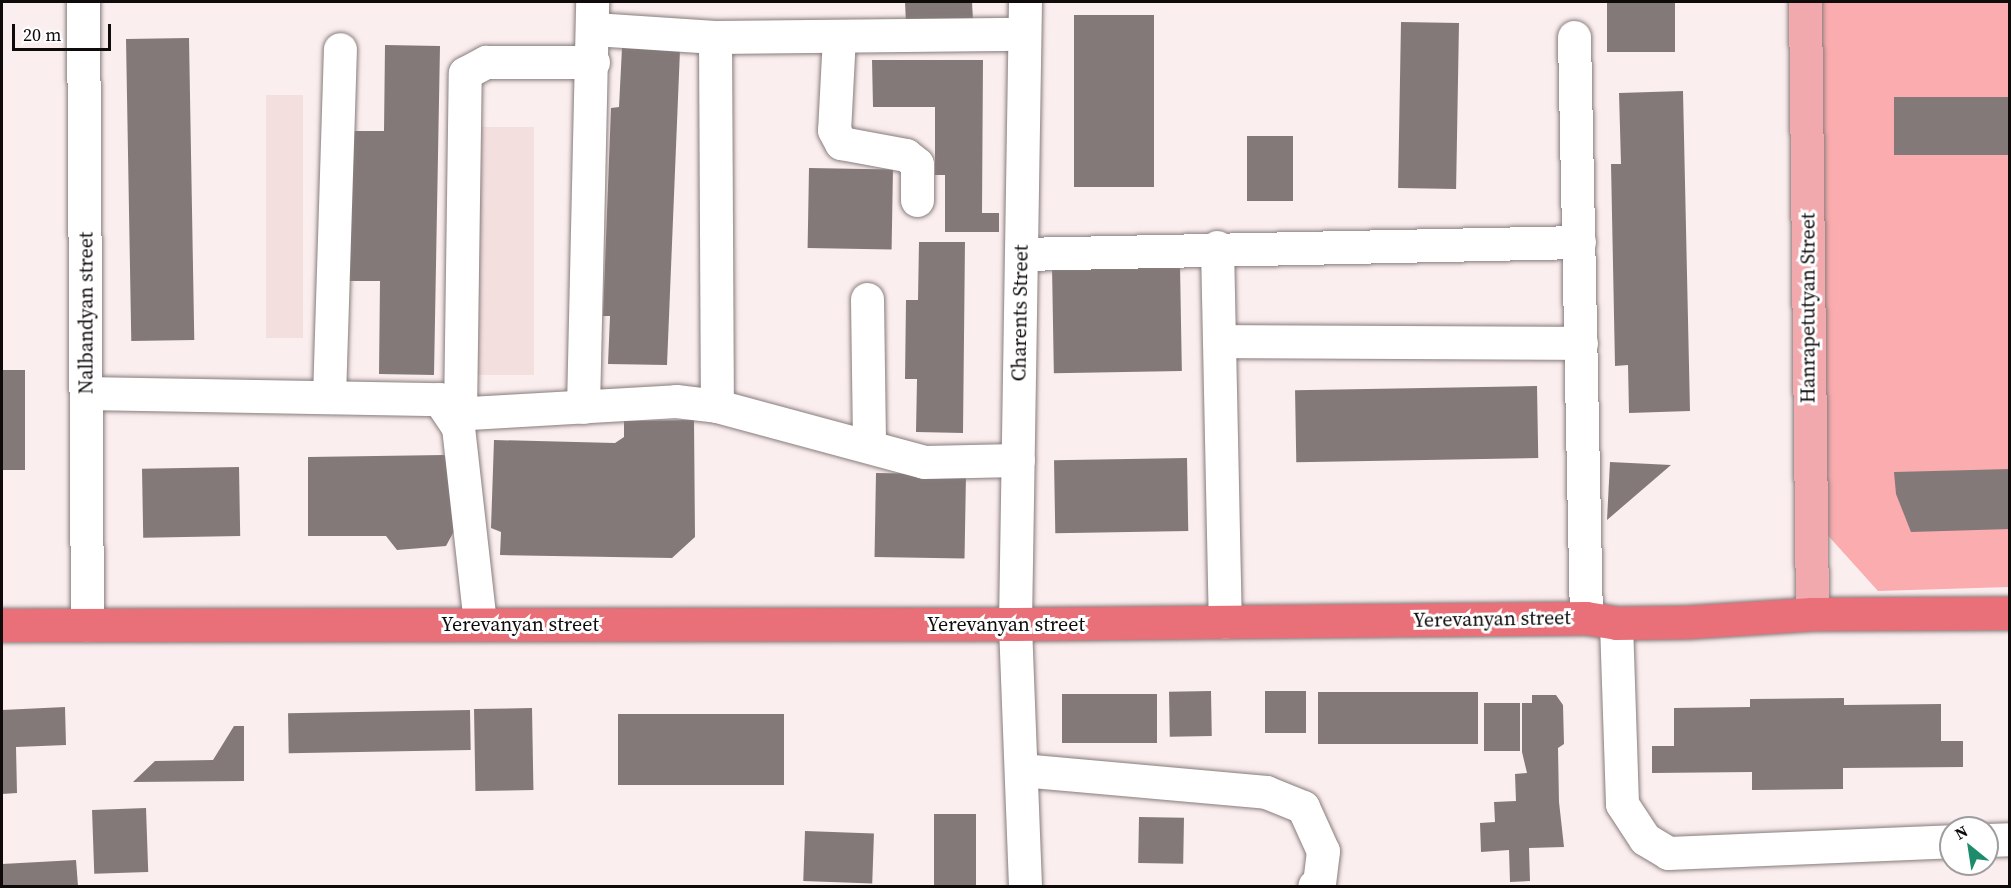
<!DOCTYPE html>
<html>
<head>
<meta charset="utf-8">
<style>
  body { margin:0 }
  #map { position:relative; width:2011px; height:888px; overflow:hidden; background:#fbeeee; font-family:"Source Serif 4",serif }
  div>[style] { position:absolute }
  .built>* { inset:0; background:#f4dfdf; transform-origin:0 0 }
  .green>* { inset:0; background:#faacae }
  .building>* { inset:0; background:#847979; transform-origin:0 0 }
  .roads { filter:drop-shadow(0 0 2px #877c7c) drop-shadow(0 0 2px #877c7c) }
  .minor>* { height:33px; margin:-16.5px; padding:0 16.5px; transform-origin:16.5px; border-radius:16.5px; background:#fff }
  .major>* { height:33px; margin:-16.5px; padding:0 16.5px; transform-origin:16.5px; border-radius:16.5px; background:#f2a9ae }
  .highway>* { height:33px; margin:-16.5px; padding:0 16.5px; transform-origin:16.5px; border-radius:16.5px; background:#e97078 }
  span { translate:-50% -50%; white-space:nowrap; text-align:center; line-height:1.15; -webkit-text-stroke:6px #fff; paint-order:stroke }
  .street-label { font-size:20px; color:#0f0b0b }
  .frame { position:absolute; inset:0; border:3px solid #0f0b0b; pointer-events:none }
  .north { position:absolute; left:1939px; top:816px; width:60px; height:60px; box-sizing:border-box; background:#fff; border:2px solid #9f9d9d; border-radius:50%; rotate:330deg; font-size:16px; font-weight:700; line-height:24px; text-align:center; color:#0f0b0b }
  .north::after { content:''; display:block; margin:auto; width:21px; height:27px; background:#1d8c6b; clip-path:polygon(50% 0,100% 100%,50% 72%,0 100%) }
  .scale { position:absolute; left:12px; top:24px; width:99px; height:27px; box-sizing:border-box; border:3px solid #0f0b0b; border-top:0; padding-left:8px; font-size:18px; line-height:21px; white-space:nowrap; color:#0f0b0b; -webkit-text-stroke:4px #fff; paint-order:stroke }
</style>
</head>
<body>
<div id="map">
  <div class="built">
    <div style="left:266px;top:95px;width:37px;height:243px"></div>
    <div style="left:468px;top:127px;width:66px;height:248px"></div>
  </div>
  <div class="green">
    <div style="clip-path:polygon(1819px 2px,2009px 2px,2009px 587px,1878px 591px,1823px 530px)"></div>
  </div>
  <div class="building">
    <div style="clip-path:polygon(905px 2px,972px 2px,973px 20px,906px 23px)"></div>
    <div style="left:1607px;top:2px;width:68px;height:50px"></div>
    <div style="left:1154px;top:15px;width:172px;height:80px;rotate:90deg"></div>
    <div style="left:1401px;top:22px;width:58px;height:166px;rotate:1deg"></div>
    <div style="left:189px;top:38px;width:302px;height:63px;rotate:89deg"></div>
    <div style="clip-path:polygon(385px 45px,440px 46px,434px 375px,379px 374px,380px 281px,348px 281px,351px 131px,384px 131px)"></div>
    <div style="clip-path:polygon(622px 48px,680px 50px,667px 365px,608px 364px,610px 316px,603px 316px,611px 108px,619px 107px)"></div>
    <div style="clip-path:polygon(872px 60px,983px 60px,982px 213px,999px 213px,999px 232px,945px 232px,945px 175px,935px 175px,935px 107px,873px 107px)"></div>
    <div style="clip-path:polygon(1683px 91px,1690px 411px,1629px 413px,1628px 365px,1615px 366px,1611px 164px,1621px 164px,1619px 93px)"></div>
    <div style="left:2010px;top:97px;width:58px;height:116px;rotate:90deg"></div>
    <div style="left:1247px;top:136px;width:46px;height:65px"></div>
    <div style="left:809px;top:168px;width:84px;height:80px;rotate:1deg"></div>
    <div style="clip-path:polygon(919px 242px,965px 242px,963px 433px,916px 432px,917px 379px,905px 379px,906px 300px,918px 300px)"></div>
    <div style="left:1180px;top:265px;width:106px;height:128px;rotate:89deg"></div>
    <div style="left:2px;top:370px;width:23px;height:100px"></div>
    <div style="left:1537px;top:386px;width:72px;height:242px;rotate:89deg"></div>
    <div style="clip-path:polygon(694px 420px,695px 537px,672px 558px,500px 555px,501px 532px,491px 528px,494px 440px,615px 443px,624px 437px,624px 421px)"></div>
    <div style="clip-path:polygon(444px 455px,457px 473px,461px 518px,446px 546px,397px 550px,386px 536px,308px 536px,308px 457px)"></div>
    <div style="left:1187px;top:458px;width:73px;height:133px;rotate:89deg"></div>
    <div style="clip-path:polygon(1610px 462px,1671px 465px,1607px 520px)"></div>
    <div style="left:239px;top:467px;width:69px;height:97px;rotate:89deg"></div>
    <div style="clip-path:polygon(2010px 469px,2010px 529px,1911px 532px,1896px 494px,1894px 472px)"></div>
    <div style="left:876px;top:473px;width:90px;height:84px;rotate:1deg"></div>
    <div style="left:1211px;top:691px;width:45px;height:42px;rotate:89deg"></div>
    <div style="left:1265px;top:691px;width:41px;height:42px"></div>
    <div style="left:1478px;top:692px;width:52px;height:160px;rotate:90deg"></div>
    <div style="left:1062px;top:694px;width:95px;height:49px"></div>
    <div style="clip-path:polygon(1532px 695px,1556px 695px,1563px 705px,1564px 744px,1558px 748px,1559px 802px,1564px 847px,1529px 848px,1530px 881px,1510px 882px,1509px 850px,1481px 852px,1480px 823px,1495px 822px,1494px 802px,1516px 801px,1515px 774px,1527px 773px,1522px 752px,1522px 703px,1532px 703px)"></div>
    <div style="clip-path:polygon(1844px 698px,1844px 705px,1941px 704px,1941px 741px,1963px 741px,1963px 767px,1843px 768px,1843px 789px,1752px 790px,1752px 772px,1652px 773px,1652px 746px,1674px 746px,1674px 708px,1750px 707px,1750px 699px)"></div>
    <div style="left:1484px;top:703px;width:36px;height:48px"></div>
    <div style="clip-path:polygon(65px 707px,66px 745px,16px 747px,17px 793px,2px 794px,2px 710px)"></div>
    <div style="left:532px;top:708px;width:82px;height:58px;rotate:89deg"></div>
    <div style="left:470px;top:710px;width:40px;height:182px;rotate:89deg"></div>
    <div style="left:784px;top:714px;width:71px;height:166px;rotate:90deg"></div>
    <div style="clip-path:polygon(234px 726px,244px 726px,244px 781px,133px 782px,155px 761px,213px 760px)"></div>
    <div style="left:146px;top:808px;width:64px;height:54px;rotate:88deg"></div>
    <div style="left:934px;top:814px;width:42px;height:72px"></div>
    <div style="left:1139px;top:817px;width:45px;height:46px;rotate:1deg"></div>
    <div style="left:805px;top:831px;width:69px;height:50px;rotate:2deg"></div>
    <div style="clip-path:polygon(76px 860px,78px 886px,2px 886px,2px 864px)"></div>
  </div>
  <div class="roads">
    <div class="minor">
      <div style="left:83px;top:2px;width:623px;rotate:89.63deg"></div>
      <div style="left:594px;top:29px;width:121px;rotate:3.8deg"></div>
      <div style="left:715px;top:37px;width:309px;rotate:-0.6deg"></div>
      <div style="left:839px;top:36px;width:94px;rotate:93deg"></div>
      <div style="left:834px;top:130px;width:15px;rotate:62deg"></div>
      <div style="left:841px;top:143px;width:66px;rotate:10.5deg"></div>
      <div style="left:906px;top:155px;width:14px;rotate:39deg"></div>
      <div style="left:917px;top:164px;width:36px;rotate:90deg"></div>
      <div style="left:715px;top:37px;width:369px;rotate:89.7deg"></div>
      <div style="left:1574px;top:37px;width:581px;rotate:88.82deg"></div>
      <div style="left:1217px;top:247px;width:375px;rotate:88.8deg"></div>
      <div style="left:1021px;top:254px;width:558px;rotate:-1.23deg"></div>
      <div style="left:867px;top:299px;width:146px;rotate:89.2deg"></div>
      <div style="left:1219px;top:341px;width:362px;rotate:0.3deg"></div>
      <div style="left:87px;top:393px;width:352px;rotate:1deg"></div>
      <div style="left:439px;top:399px;width:34px;rotate:56deg"></div>
      <div style="left:458px;top:427px;width:198px;rotate:83.6deg"></div>
      <div style="left:329px;top:397px;width:348px;rotate:-88.2deg"></div>
      <div style="left:583px;top:407px;width:405px;rotate:-88.7deg"></div>
      <div style="left:452px;top:414px;width:224px;rotate:-3.3deg"></div>
      <div style="left:676px;top:401px;width:41px;rotate:7deg"></div>
      <div style="left:717px;top:406px;width:214px;rotate:15.1deg"></div>
      <div style="left:924px;top:462px;width:94px;rotate:-1.2deg"></div>
      <div style="left:460px;top:414px;width:341px;rotate:-89.2deg"></div>
      <div style="left:465px;top:73px;width:24px;rotate:-28deg"></div>
      <div style="left:486px;top:62px;width:107px"></div>
      <div style="left:1616px;top:623px;width:181px;rotate:88.1deg"></div>
      <div style="left:1622px;top:804px;width:42px;rotate:56.7deg"></div>
      <div style="left:1645px;top:839px;width:27px;rotate:31deg"></div>
      <div style="left:1668px;top:853px;width:283px;rotate:-2.4deg"></div>
      <div style="left:1021px;top:770px;width:246px;rotate:5.1deg"></div>
      <div style="left:1266px;top:792px;width:40px;rotate:22deg"></div>
      <div style="left:1303px;top:807px;width:48px;rotate:65.6deg"></div>
      <div style="left:1323px;top:851px;width:31px;rotate:97deg"></div>
      <div style="left:1319px;top:882px;width:6px;rotate:141deg"></div>
      <div style="left:1987px;top:840px;width:23px;rotate:-2deg"></div>
      <div style="left:1025px;top:886px;width:262px;rotate:-92.2deg"></div>
      <div style="left:1015px;top:624px;width:622px;rotate:-89.08deg"></div>
    </div>
    <div class="major">
      <div style="left:1805px;top:2px;width:612px;rotate:89.34deg"></div>
    </div>
    <div class="highway">
      <div style="left:2px;top:625px;width:1013px;rotate:-0.06deg"></div>
      <div style="left:1015px;top:624px;width:571px;rotate:-0.6deg"></div>
      <div style="left:1586px;top:618px;width:30px;rotate:9deg"></div>
      <div style="left:1616px;top:623px;width:71px;rotate:-0.8deg"></div>
      <div style="left:1687px;top:622px;width:125px;rotate:-3.7deg"></div>
      <div style="left:1812px;top:614px;width:198px;rotate:-0.3deg"></div>
    </div>
  </div>
  <div class="street-label">
    <span style="left:1808px;top:308px;rotate:-90deg">Hanrapetutyan Street</span>
    <span style="left:86px;top:313px;rotate:-90deg">Nalbandyan street</span>
    <span style="left:1020px;top:313px;rotate:-89deg">Charents Street</span>
    <span style="left:1492px;top:619px;rotate:-1deg">Yerevanyan street</span>
    <span style="left:520px;top:624px">Yerevanyan street</span>
    <span style="left:1006px;top:624px">Yerevanyan street</span>
  </div>
  <div class="frame"></div>
  <div class="north">N</div>
  <div class="scale">20 m</div>
</div>
</body>
</html>
